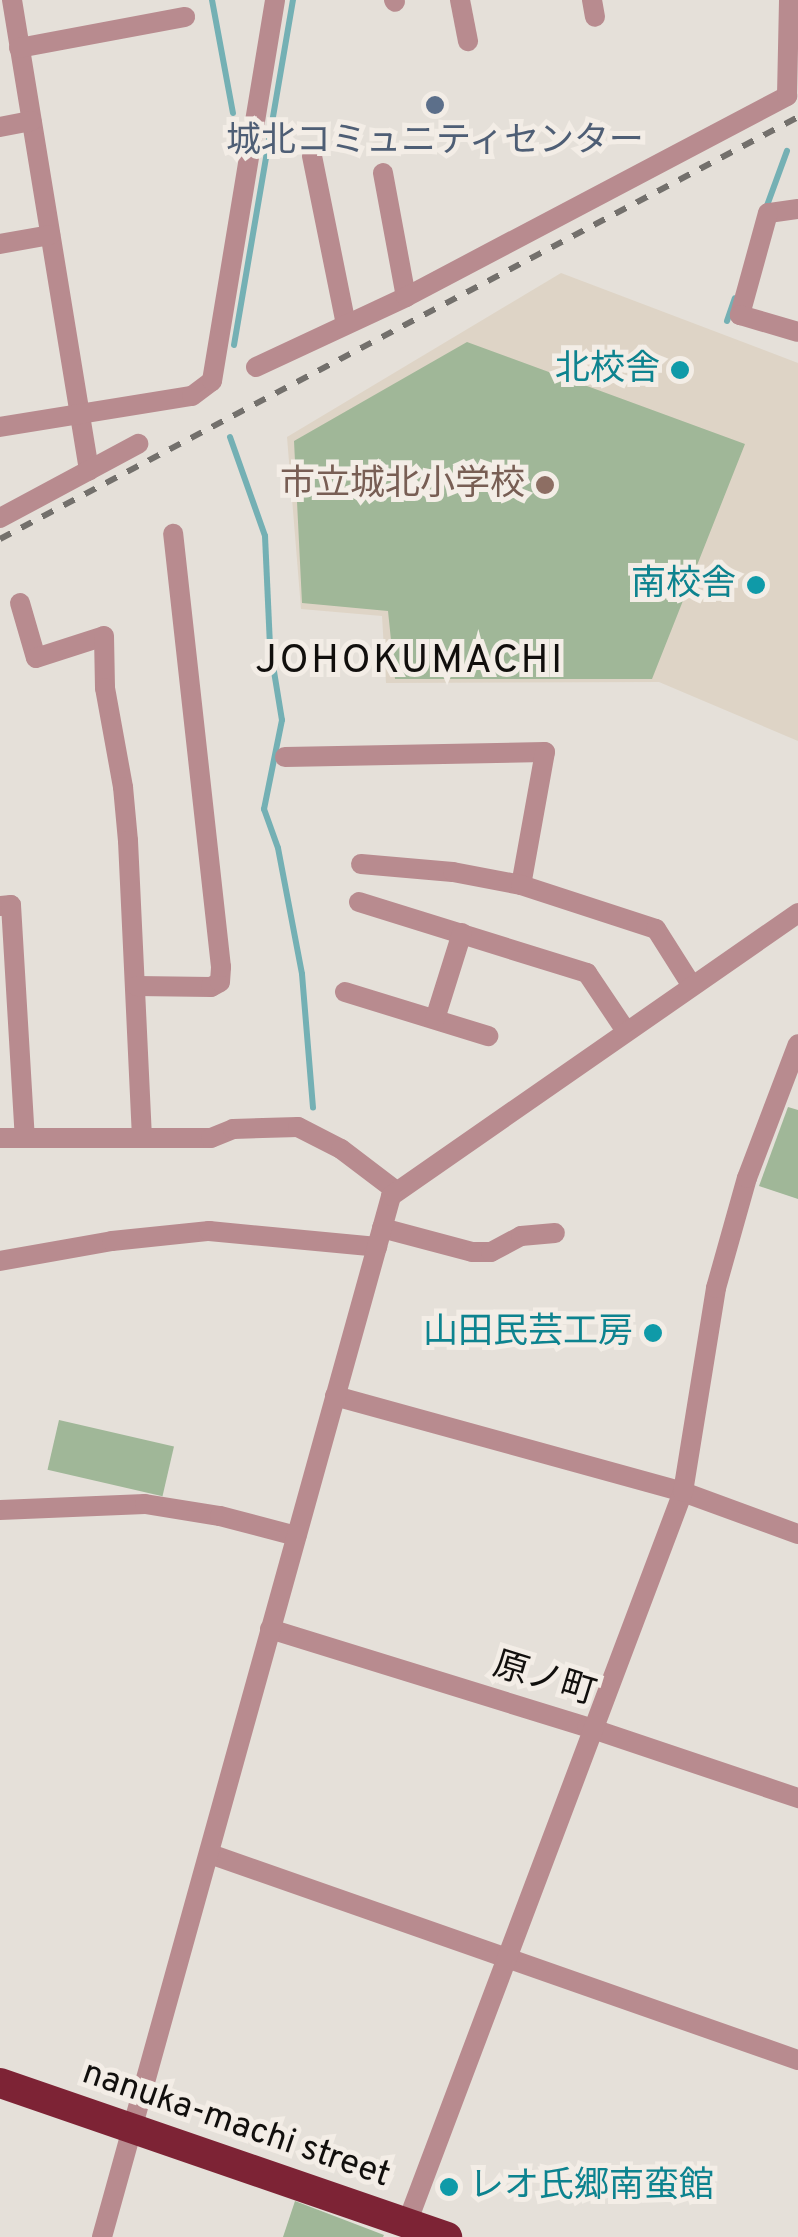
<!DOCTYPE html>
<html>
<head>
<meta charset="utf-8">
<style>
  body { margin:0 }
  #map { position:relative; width:798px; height:2237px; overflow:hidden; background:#e5e0d9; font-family:Overpass,"Noto Sans JP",sans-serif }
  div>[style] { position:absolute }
  .built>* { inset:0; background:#ded4c6 }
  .green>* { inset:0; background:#a0b798; transform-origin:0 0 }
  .stream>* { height:6px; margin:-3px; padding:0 3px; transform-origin:3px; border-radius:3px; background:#74b0b4 }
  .street>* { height:20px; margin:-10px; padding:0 10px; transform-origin:10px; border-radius:10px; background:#b88b8f }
  .highway>* { height:30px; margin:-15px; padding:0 15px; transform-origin:15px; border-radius:15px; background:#7d2335 }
  .rail>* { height:6px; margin-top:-3px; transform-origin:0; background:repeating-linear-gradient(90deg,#73706c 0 12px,transparent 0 24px) }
  .dots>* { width:28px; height:28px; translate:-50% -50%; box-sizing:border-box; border:5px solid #f3ede6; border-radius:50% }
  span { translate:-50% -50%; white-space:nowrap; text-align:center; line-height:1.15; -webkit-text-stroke:10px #f3ede6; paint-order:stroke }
  .service-label { font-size:35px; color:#4e5e75 }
  .culture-label { font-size:35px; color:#0d838f }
  .right { translate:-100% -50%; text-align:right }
  .left { translate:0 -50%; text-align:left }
  .education-label { font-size:35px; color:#785e54 }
  .street-label { font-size:35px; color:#110f0d }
  .quarter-label { font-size:40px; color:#110f0d; letter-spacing:2.5px }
</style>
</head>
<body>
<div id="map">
  <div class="built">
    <div style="clip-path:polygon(561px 273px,798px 363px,798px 741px,659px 682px,386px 683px,382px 616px,301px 609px,287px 437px)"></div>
  </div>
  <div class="green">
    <div style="clip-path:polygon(467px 342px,745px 444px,652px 679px,395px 679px,388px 611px,302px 603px,294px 441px)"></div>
    <div style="clip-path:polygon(788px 1107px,798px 1110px,798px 1199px,759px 1186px)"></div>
    <div style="left:59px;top:1420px;width:118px;height:51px;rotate:13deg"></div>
    <div style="clip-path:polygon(295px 2201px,384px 2235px,383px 2237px,283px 2237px)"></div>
  </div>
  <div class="stream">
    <div style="left:212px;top:0;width:115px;rotate:79.5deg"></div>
    <div style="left:765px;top:211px;width:64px;rotate:-69.9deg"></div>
    <div style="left:727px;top:321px;width:24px;rotate:-71deg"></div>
    <div style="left:234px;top:345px;width:350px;rotate:-80.3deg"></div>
    <div style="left:230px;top:437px;width:105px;rotate:70.5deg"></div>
    <div style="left:265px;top:536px;width:111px;rotate:87.4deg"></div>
    <div style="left:270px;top:647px;width:74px;rotate:80.7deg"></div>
    <div style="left:282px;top:720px;width:91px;rotate:101.4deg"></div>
    <div style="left:264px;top:809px;width:41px;rotate:70.3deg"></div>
    <div style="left:278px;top:848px;width:128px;rotate:79.2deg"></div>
    <div style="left:302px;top:974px;width:134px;rotate:85.3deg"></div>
  </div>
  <div class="street">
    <div style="left:12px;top:0;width:477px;rotate:80.7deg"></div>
    <div style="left:394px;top:0;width:2px;rotate:63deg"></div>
    <div style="left:460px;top:0;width:42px;rotate:79deg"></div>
    <div style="left:592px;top:0;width:17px;rotate:80deg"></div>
    <div style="left:19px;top:48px;width:169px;rotate:-10.6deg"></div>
    <div style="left:0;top:127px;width:32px;rotate:-11deg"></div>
    <div style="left:312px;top:156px;width:171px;rotate:78.6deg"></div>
    <div style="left:383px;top:173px;width:126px;rotate:79.5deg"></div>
    <div style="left:798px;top:209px;width:30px;rotate:172deg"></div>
    <div style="left:768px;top:213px;width:106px;rotate:105.4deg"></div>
    <div style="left:740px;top:315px;width:60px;rotate:16.3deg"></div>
    <div style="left:0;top:244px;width:51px;rotate:-10.2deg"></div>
    <div style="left:256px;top:367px;width:166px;rotate:-25deg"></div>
    <div style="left:406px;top:297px;width:431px;rotate:-27.8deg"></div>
    <div style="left:787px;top:96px;width:96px;rotate:-88.8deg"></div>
    <div style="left:0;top:427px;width:194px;rotate:-9.2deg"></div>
    <div style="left:192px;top:396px;width:25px;rotate:-37deg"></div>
    <div style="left:212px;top:381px;width:386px;rotate:-80.6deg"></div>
    <div style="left:0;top:518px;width:157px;rotate:-28.2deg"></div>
    <div style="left:20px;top:603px;width:57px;rotate:73.8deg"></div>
    <div style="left:36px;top:658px;width:71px;rotate:-17.9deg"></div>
    <div style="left:104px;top:636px;width:52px;rotate:88.9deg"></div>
    <div style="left:105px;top:688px;width:101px;rotate:79.7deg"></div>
    <div style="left:123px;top:787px;width:54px;rotate:84.7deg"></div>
    <div style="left:128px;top:841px;width:297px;rotate:87.3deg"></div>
    <div style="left:285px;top:757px;width:260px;rotate:-1.1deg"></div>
    <div style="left:545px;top:752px;width:135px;rotate:100.2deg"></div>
    <div style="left:361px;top:864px;width:92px;rotate:5deg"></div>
    <div style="left:453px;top:872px;width:69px;rotate:10.8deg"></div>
    <div style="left:521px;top:885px;width:142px;rotate:18.1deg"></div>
    <div style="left:656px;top:929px;width:67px;rotate:57.7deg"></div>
    <div style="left:359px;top:902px;width:239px;rotate:17.3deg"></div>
    <div style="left:587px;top:973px;width:70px;rotate:56.1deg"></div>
    <div style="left:0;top:906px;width:11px;rotate:-5deg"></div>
    <div style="left:11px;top:905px;width:233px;rotate:86.6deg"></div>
    <div style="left:137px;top:986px;width:74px;rotate:0.8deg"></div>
    <div style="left:211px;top:987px;width:10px;rotate:-29deg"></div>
    <div style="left:220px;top:982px;width:15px;rotate:-86deg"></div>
    <div style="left:221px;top:967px;width:436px;rotate:-96.3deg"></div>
    <div style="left:345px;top:992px;width:150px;rotate:17.1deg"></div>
    <div style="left:435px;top:1019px;width:90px;rotate:-72.6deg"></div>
    <div style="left:0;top:1138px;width:211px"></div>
    <div style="left:211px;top:1138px;width:24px;rotate:-22deg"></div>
    <div style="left:233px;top:1129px;width:65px;rotate:-1.8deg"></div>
    <div style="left:298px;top:1127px;width:48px;rotate:27.1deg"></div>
    <div style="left:341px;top:1149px;width:68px;rotate:37.2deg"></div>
    <div style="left:382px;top:1228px;width:93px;rotate:14.9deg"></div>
    <div style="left:472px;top:1252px;width:19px"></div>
    <div style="left:491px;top:1252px;width:34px;rotate:-28deg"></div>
    <div style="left:521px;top:1236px;width:34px;rotate:-5deg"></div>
    <div style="left:0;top:1261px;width:114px;rotate:-10.1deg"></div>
    <div style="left:112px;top:1241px;width:98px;rotate:-5.9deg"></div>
    <div style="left:209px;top:1231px;width:169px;rotate:5.4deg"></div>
    <div style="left:335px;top:1396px;width:361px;rotate:15.4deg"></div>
    <div style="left:683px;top:1492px;width:122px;rotate:20.1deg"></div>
    <div style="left:0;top:1510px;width:145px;rotate:-2.4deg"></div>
    <div style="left:145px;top:1504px;width:76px;rotate:9.1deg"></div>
    <div style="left:220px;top:1516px;width:79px;rotate:14.7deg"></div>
    <div style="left:270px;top:1629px;width:332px;rotate:17.2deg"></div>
    <div style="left:587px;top:1727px;width:223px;rotate:18.6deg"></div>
    <div style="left:210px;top:1854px;width:623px;rotate:19.31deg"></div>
    <div style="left:407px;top:2223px;width:781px;rotate:-69.32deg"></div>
    <div style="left:683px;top:1492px;width:207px;rotate:-80.8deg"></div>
    <div style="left:716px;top:1288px;width:114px;rotate:-74.3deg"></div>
    <div style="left:747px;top:1178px;width:143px;rotate:-69.2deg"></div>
    <div style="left:102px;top:2237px;width:1080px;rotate:-74.48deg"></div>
    <div style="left:391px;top:1196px;width:496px;rotate:-34.8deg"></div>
  </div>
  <div class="highway">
    <div style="left:0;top:2083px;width:473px;rotate:19deg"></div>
  </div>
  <div class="rail">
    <div style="left:0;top:539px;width:903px;rotate:-27.87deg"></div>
  </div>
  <div class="dots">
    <div style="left:435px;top:105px;background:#5c6f8a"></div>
    <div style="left:680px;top:370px;background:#0f9aa8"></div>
    <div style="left:545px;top:485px;background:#8d6e63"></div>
    <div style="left:756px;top:585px;background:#0f9aa8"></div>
    <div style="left:653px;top:1333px;background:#0f9aa8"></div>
    <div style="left:449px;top:2187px;background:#0f9aa8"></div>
  </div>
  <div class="service-label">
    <span style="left:435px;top:142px">城北コミュニティセンター</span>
  </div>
  <div class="culture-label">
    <span class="right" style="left:660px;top:370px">北校舎</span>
    <span class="right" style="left:736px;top:585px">南校舎</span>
    <span class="right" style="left:633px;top:1333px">山田民芸工房</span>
    <span class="left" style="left:469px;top:2187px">レオ氏郷南蛮館</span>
  </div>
  <div class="education-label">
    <span class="right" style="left:525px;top:485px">市立城北小学校</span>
  </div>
  <div class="street-label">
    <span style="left:544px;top:1680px;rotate:17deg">原ノ町</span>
    <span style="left:236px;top:2125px;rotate:19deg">nanuka-machi street</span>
  </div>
  <div class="quarter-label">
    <span style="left:410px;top:662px">JOHOKUMACHI</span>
  </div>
</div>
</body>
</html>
